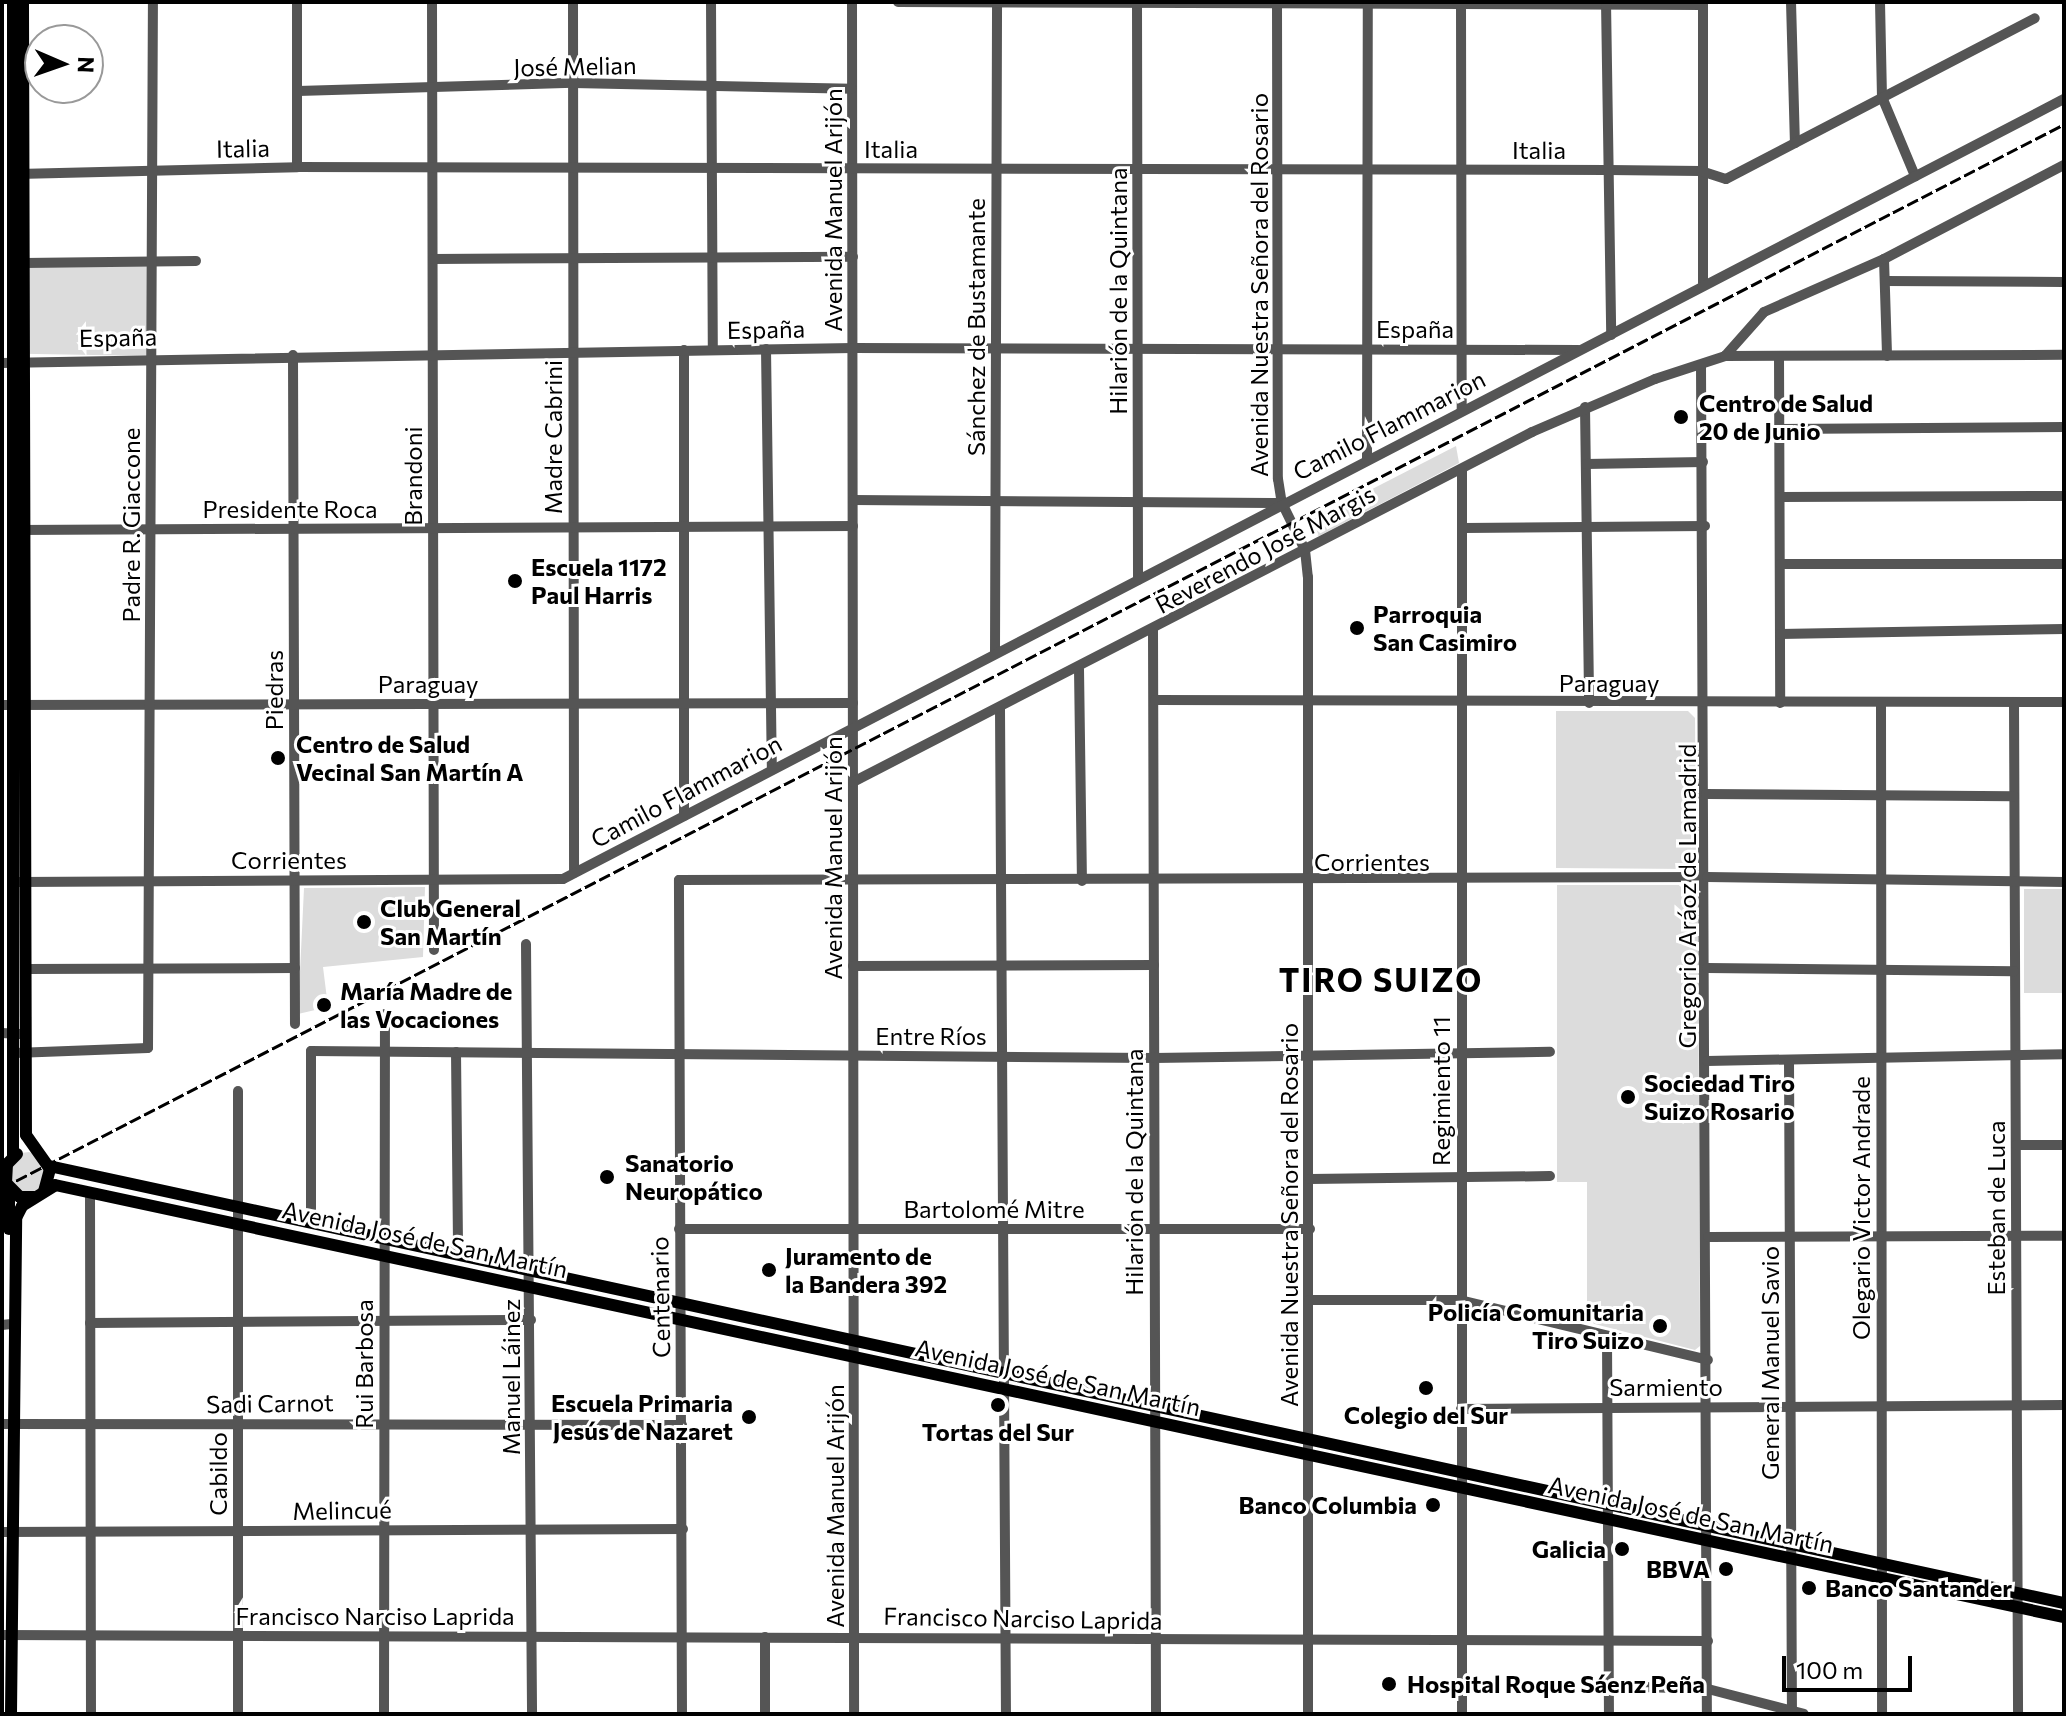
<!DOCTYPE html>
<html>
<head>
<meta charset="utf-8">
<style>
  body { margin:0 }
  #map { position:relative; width:2066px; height:1716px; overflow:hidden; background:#fff; font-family:Commissioner,sans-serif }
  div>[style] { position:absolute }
  .green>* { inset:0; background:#dcdcdc; transform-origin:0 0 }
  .minor>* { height:10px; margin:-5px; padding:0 5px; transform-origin:5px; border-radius:5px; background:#555 }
  .major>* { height:12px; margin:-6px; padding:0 6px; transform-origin:6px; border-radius:6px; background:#000 }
  .rail>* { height:3px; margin-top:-1.5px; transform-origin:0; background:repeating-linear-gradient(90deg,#000 0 12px,transparent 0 16px) }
  .dots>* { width:22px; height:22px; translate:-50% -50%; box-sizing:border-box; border:4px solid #fff; border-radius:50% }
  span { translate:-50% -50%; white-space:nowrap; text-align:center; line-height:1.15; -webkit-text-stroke:6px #fff; paint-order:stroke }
  .street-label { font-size:24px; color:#000 }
  .poi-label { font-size:24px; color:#000; font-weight:700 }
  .left { translate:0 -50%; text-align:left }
  .right { translate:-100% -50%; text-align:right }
  .district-label { font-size:32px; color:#000; font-weight:700; letter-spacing:2px }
  .frame { position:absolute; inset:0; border:4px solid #000; pointer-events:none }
  .north { position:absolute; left:24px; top:24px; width:80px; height:80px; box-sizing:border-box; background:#fff; border:2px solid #999; border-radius:50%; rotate:92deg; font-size:22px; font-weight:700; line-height:32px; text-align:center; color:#000 }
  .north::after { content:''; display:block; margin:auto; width:28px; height:36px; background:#000; clip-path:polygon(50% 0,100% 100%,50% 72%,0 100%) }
  .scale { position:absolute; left:1782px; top:1656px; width:130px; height:36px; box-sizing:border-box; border:4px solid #000; border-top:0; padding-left:10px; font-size:24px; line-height:28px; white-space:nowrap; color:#000; -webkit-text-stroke:6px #fff; paint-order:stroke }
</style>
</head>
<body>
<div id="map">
  <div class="green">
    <div style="left:152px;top:262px;width:94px;height:128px;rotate:91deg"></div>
    <div style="clip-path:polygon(1456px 446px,1459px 463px,1319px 536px,1312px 533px,1308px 522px)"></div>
    <div style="clip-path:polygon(1556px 711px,1688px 711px,1695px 718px,1696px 861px,1690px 869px,1556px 868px)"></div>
    <div style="clip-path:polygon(1557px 885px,1688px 885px,1698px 896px,1700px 1346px,1695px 1350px,1587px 1322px,1587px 1182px,1557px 1182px)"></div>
    <div style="clip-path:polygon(425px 887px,423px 957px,323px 967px,328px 1007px,298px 1014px,304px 888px)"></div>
    <div style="left:2024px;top:889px;width:40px;height:104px"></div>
    <div style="clip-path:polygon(29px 1152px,44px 1158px,48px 1185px,27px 1198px,5px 1174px,21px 1153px)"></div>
  </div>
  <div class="minor">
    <div style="left:432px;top:2px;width:948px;rotate:89.88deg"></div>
    <div style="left:573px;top:2px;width:871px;rotate:89.93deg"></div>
    <div style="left:711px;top:2px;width:348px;rotate:89.7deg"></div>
    <div style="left:852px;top:2px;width:1712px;rotate:89.93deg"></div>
    <div style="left:898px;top:2px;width:805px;rotate:0.21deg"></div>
    <div style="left:1137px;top:2px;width:578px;rotate:89.9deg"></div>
    <div style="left:1277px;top:2px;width:477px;rotate:89.9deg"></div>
    <div style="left:1278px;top:479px;width:24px;rotate:81deg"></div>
    <div style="left:1282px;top:503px;width:52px;rotate:63.9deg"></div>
    <div style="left:1305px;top:550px;width:27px;rotate:84deg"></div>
    <div style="left:1308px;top:577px;width:1137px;rotate:90deg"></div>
    <div style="left:1461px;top:2px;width:409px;rotate:89.9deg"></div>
    <div style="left:1606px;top:2px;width:333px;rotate:89.1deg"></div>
    <div style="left:1703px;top:2px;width:281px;rotate:90deg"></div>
    <div style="left:1791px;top:2px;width:141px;rotate:88.4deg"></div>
    <div style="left:1880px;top:2px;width:95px;rotate:88.8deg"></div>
    <div style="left:1882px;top:97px;width:86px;rotate:67.3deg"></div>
    <div style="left:298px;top:91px;width:275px;rotate:-1.7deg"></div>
    <div style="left:573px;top:83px;width:279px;rotate:1.2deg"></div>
    <div style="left:297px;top:167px;width:165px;rotate:-90deg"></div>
    <div style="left:18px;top:174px;width:279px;rotate:-1.4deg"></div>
    <div style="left:297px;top:167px;width:1311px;rotate:0.13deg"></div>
    <div style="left:1608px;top:170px;width:93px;rotate:0.6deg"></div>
    <div style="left:1701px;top:171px;width:26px;rotate:18deg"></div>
    <div style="left:1726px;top:179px;width:348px;rotate:-27.5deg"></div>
    <div style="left:433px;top:259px;width:420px;rotate:-0.3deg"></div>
    <div style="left:1884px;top:259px;width:97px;rotate:88.2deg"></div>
    <div style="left:24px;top:263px;width:172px;rotate:-0.7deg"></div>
    <div style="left:1885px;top:281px;width:179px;rotate:0.3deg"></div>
    <div style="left:766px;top:349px;width:418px;rotate:89.2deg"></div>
    <div style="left:684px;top:350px;width:466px;rotate:90deg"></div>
    <div style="left:293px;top:355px;width:669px;rotate:89.83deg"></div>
    <div style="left:1725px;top:356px;width:59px;rotate:-48.4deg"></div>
    <div style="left:1764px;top:312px;width:131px;rotate:-23.8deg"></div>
    <div style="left:1884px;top:259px;width:203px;rotate:-27.6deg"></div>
    <div style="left:1779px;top:356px;width:347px;rotate:89.8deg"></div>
    <div style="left:2px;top:363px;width:851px;rotate:-1.01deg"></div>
    <div style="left:853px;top:348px;width:725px;rotate:0.16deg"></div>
    <div style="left:1701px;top:365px;width:1349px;rotate:89.75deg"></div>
    <div style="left:1585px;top:407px;width:296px;rotate:89.2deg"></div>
    <div style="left:1780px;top:429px;width:284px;rotate:-0.4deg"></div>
    <div style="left:1367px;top:460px;width:458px;rotate:-89.9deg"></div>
    <div style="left:1586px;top:464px;width:117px;rotate:-1deg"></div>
    <div style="left:1780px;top:497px;width:284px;rotate:-0.2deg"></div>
    <div style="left:853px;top:500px;width:426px;rotate:0.4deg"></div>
    <div style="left:1464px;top:528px;width:241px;rotate:-0.5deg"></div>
    <div style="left:17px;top:530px;width:836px;rotate:-0.27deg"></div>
    <div style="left:1780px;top:564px;width:284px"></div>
    <div style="left:1153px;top:630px;width:1084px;rotate:89.84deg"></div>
    <div style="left:1780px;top:634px;width:284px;rotate:-1deg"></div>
    <div style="left:995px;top:653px;width:651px;rotate:-89.82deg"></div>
    <div style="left:1079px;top:669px;width:212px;rotate:89.2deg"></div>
    <div style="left:1155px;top:700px;width:909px;rotate:0.13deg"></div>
    <div style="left:1881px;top:702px;width:1012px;rotate:89.94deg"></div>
    <div style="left:2014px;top:702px;width:1012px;rotate:89.77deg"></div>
    <div style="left:2px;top:705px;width:851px;rotate:-0.13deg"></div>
    <div style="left:1000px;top:709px;width:1005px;rotate:89.66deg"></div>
    <div style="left:853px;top:782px;width:764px;rotate:-27.27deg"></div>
    <div style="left:1532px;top:432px;width:134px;rotate:-23.3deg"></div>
    <div style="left:1655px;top:379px;width:74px;rotate:-18.2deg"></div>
    <div style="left:1725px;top:356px;width:339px;rotate:-0.2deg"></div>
    <div style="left:1706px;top:794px;width:308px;rotate:0.4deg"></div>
    <div style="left:18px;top:882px;width:545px;rotate:-0.32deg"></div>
    <div style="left:563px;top:879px;width:1692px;rotate:-27.46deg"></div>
    <div style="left:526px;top:944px;width:770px;rotate:89.55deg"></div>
    <div style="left:853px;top:966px;width:301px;rotate:-0.2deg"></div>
    <div style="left:1707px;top:968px;width:307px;rotate:0.6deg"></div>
    <div style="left:26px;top:969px;width:269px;rotate:-0.2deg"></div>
    <div style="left:2px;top:1033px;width:18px;rotate:3deg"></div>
    <div style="left:456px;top:1052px;width:201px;rotate:89.4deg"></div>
    <div style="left:15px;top:1053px;width:133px;rotate:-2.2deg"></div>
    <div style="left:148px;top:1048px;width:1046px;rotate:-89.73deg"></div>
    <div style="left:1707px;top:1061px;width:357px;rotate:-1.1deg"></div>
    <div style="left:1789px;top:1061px;width:653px;rotate:89.74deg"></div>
    <div style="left:238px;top:1091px;width:623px;rotate:90deg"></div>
    <div style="left:2016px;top:1145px;width:48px"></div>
    <div style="left:1310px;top:1179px;width:240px;rotate:-0.7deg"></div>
    <div style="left:90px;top:1193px;width:521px;rotate:89.89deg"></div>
    <div style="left:311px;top:1221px;width:170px;rotate:-90deg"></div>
    <div style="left:311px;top:1051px;width:843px;rotate:0.48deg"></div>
    <div style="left:1154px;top:1058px;width:396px;rotate:-0.9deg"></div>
    <div style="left:679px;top:1229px;width:631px"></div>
    <div style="left:1708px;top:1237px;width:356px;rotate:-0.2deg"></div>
    <div style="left:1309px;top:1300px;width:151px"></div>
    <div style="left:1460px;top:1300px;width:255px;rotate:13.6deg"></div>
    <div style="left:90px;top:1323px;width:441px;rotate:-0.4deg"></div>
    <div style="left:2px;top:1325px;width:9px;rotate:-6deg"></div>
    <div style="left:1607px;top:1338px;width:376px;rotate:89.7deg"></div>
    <div style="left:1461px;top:1409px;width:603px;rotate:-0.38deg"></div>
    <div style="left:2px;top:1424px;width:680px;rotate:0.08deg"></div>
    <div style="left:2px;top:1532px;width:681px;rotate:-0.25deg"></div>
    <div style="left:2px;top:1635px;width:1706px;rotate:0.2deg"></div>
    <div style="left:1609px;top:1686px;width:99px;rotate:1.7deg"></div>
    <div style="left:1708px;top:1689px;width:99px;rotate:14.6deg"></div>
    <div style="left:384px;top:1714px;width:700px;rotate:-89.92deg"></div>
    <div style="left:682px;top:1714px;width:834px;rotate:-90.21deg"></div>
    <div style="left:679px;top:880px;width:1028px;rotate:-0.17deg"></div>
    <div style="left:1707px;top:877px;width:357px;rotate:0.8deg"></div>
    <div style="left:765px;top:1714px;width:77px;rotate:-90deg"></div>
    <div style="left:1462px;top:1714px;width:1245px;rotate:-90deg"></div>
  </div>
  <div class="major">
    <div style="left:13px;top:2px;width:1155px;rotate:90deg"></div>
    <div style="left:23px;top:2px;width:1133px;rotate:89.85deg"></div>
    <div style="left:26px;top:1135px;width:42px;rotate:54.8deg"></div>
    <div style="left:50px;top:1169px;width:23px;rotate:105deg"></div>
    <div style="left:17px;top:1154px;width:14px;rotate:135deg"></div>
    <div style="left:7px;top:1164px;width:19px;rotate:93deg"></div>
    <div style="left:6px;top:1183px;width:20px;rotate:45deg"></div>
    <div style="left:20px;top:1197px;width:14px"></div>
    <div style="left:49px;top:1166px;width:2062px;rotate:12.24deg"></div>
    <div style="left:9px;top:1229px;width:40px;rotate:-90deg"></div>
    <div style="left:11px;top:1714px;width:496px;rotate:-89.4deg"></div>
    <div style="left:16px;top:1218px;width:13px;rotate:-63deg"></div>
    <div style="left:22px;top:1206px;width:39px;rotate:-32deg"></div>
    <div style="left:55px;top:1185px;width:2055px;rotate:12.14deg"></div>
  </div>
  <div class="rail">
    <div style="left:2px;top:1188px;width:2320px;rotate:-27.29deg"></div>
  </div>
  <div class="dots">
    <div style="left:1681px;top:417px;background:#000"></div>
    <div style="left:515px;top:581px;background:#000"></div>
    <div style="left:1357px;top:628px;background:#000"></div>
    <div style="left:278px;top:758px;background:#000"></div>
    <div style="left:364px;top:922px;background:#000"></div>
    <div style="left:324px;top:1005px;background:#000"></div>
    <div style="left:1628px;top:1097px;background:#000"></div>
    <div style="left:607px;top:1177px;background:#000"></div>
    <div style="left:769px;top:1270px;background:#000"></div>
    <div style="left:1660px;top:1326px;background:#000"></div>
    <div style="left:1426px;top:1388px;background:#000"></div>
    <div style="left:998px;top:1405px;background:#000"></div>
    <div style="left:749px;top:1417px;background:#000"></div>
    <div style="left:1433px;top:1505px;background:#000"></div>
    <div style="left:1622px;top:1549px;background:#000"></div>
    <div style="left:1726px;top:1569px;background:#000"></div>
    <div style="left:1809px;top:1588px;background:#000"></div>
    <div style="left:1389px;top:1684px;background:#000"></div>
  </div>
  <div class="street-label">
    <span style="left:575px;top:66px;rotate:-1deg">José Melian</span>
    <span style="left:243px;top:148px;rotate:-1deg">Italia</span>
    <span style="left:891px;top:149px">Italia</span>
    <span style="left:1539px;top:150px">Italia</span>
    <span style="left:833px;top:210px;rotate:-90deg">Avenida Manuel Arijón</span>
    <span style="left:1259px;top:285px;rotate:-90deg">Avenida Nuestra Señora del Rosario</span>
    <span style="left:1118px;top:291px;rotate:-90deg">Hilarión de la Quintana</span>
    <span style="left:976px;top:327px;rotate:-90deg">Sánchez de Bustamante</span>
    <span style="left:766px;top:329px;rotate:-1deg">España</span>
    <span style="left:1415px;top:329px">España</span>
    <span style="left:118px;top:337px;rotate:-1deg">España</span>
    <span style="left:1389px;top:425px;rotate:-27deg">Camilo Flammarion</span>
    <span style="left:553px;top:437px;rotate:-90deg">Madre Cabrini</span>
    <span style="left:413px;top:476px;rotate:-90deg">Brandoni</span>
    <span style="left:290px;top:509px">Presidente Roca</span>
    <span style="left:131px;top:525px;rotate:-90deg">Padre R. Giaccone</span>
    <span style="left:1265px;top:549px;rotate:-28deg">Reverendo José Margis</span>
    <span style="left:1609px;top:683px">Paraguay</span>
    <span style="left:428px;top:684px">Paraguay</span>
    <span style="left:274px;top:690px;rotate:-90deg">Piedras</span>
    <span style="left:686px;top:791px;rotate:-28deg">Camilo Flammarion</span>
    <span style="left:833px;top:858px;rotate:-90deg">Avenida Manuel Arijón</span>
    <span style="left:289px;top:860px">Corrientes</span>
    <span style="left:1372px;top:862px">Corrientes</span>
    <span style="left:1687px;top:896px;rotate:-90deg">Gregorio Aráoz de Lamadrid</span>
    <span style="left:931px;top:1036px">Entre Ríos</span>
    <span style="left:1441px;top:1091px;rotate:-90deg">Regimiento 11</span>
    <span style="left:1134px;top:1172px;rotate:-90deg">Hilarión de la Quintana</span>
    <span style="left:1861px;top:1208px;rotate:-90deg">Olegario Victor Andrade</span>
    <span style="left:1996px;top:1208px;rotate:-90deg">Esteban de Luca</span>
    <span style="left:994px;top:1209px">Bartolomé Mitre</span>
    <span style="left:1289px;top:1215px;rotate:-90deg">Avenida Nuestra Señora del Rosario</span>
    <span style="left:425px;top:1239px;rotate:12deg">Avenida José de San Martín</span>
    <span style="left:660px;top:1297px;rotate:-91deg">Centenario</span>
    <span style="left:1770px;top:1363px;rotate:-90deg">General Manuel Savio</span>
    <span style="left:364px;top:1364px;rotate:-90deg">Rui Barbosa</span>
    <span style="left:511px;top:1377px;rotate:-90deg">Manuel Láinez</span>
    <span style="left:1058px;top:1377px;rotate:12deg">Avenida José de San Martín</span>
    <span style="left:1666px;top:1387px">Sarmiento</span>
    <span style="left:270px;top:1403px;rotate:-1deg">Sadi Carnot</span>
    <span style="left:218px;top:1474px;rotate:-90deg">Cabildo</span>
    <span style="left:835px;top:1506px;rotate:-90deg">Avenida Manuel Arijón</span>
    <span style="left:342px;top:1510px;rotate:-1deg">Melincué</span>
    <span style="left:1691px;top:1514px;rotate:12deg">Avenida José de San Martín</span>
    <span style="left:375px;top:1616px">Francisco Narciso Laprida</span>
    <span style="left:1023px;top:1618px;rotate:1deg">Francisco Narciso Laprida</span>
  </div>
  <div class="poi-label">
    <span class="left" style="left:1699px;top:417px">Centro de Salud<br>20 de Junio</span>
    <span class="left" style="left:531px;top:581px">Escuela 1172<br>Paul Harris</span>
    <span class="left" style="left:1373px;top:628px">Parroquia<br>San Casimiro</span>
    <span class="left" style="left:296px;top:758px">Centro de Salud<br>Vecinal San Martín A</span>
    <span class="left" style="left:380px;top:922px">Club General<br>San Martín</span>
    <span class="left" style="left:340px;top:1005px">María Madre de<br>las Vocaciones</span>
    <span class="left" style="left:1644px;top:1097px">Sociedad Tiro<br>Suizo Rosario</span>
    <span class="left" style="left:625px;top:1177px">Sanatorio<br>Neuropático</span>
    <span class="left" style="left:785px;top:1270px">Juramento de<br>la Bandera 392</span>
    <span class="right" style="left:1644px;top:1326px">Policía Comunitaria<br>Tiro Suizo</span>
    <span class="right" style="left:733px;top:1417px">Escuela Primaria<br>Jesús de Nazaret</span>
    <span style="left:1426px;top:1415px">Colegio del Sur</span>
    <span style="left:998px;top:1432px">Tortas del Sur</span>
    <span class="right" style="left:1417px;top:1505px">Banco Columbia</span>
    <span class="right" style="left:1606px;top:1549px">Galicia</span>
    <span class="right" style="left:1710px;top:1569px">BBVA</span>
    <span class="left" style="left:1825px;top:1588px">Banco Santander</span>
    <span class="left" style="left:1407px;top:1684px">Hospital Roque Sáenz Peña</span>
  </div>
  <div class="district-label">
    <span style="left:1381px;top:979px">TIRO SUIZO</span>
  </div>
  <div class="frame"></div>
  <div class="north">N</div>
  <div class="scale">100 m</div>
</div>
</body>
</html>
